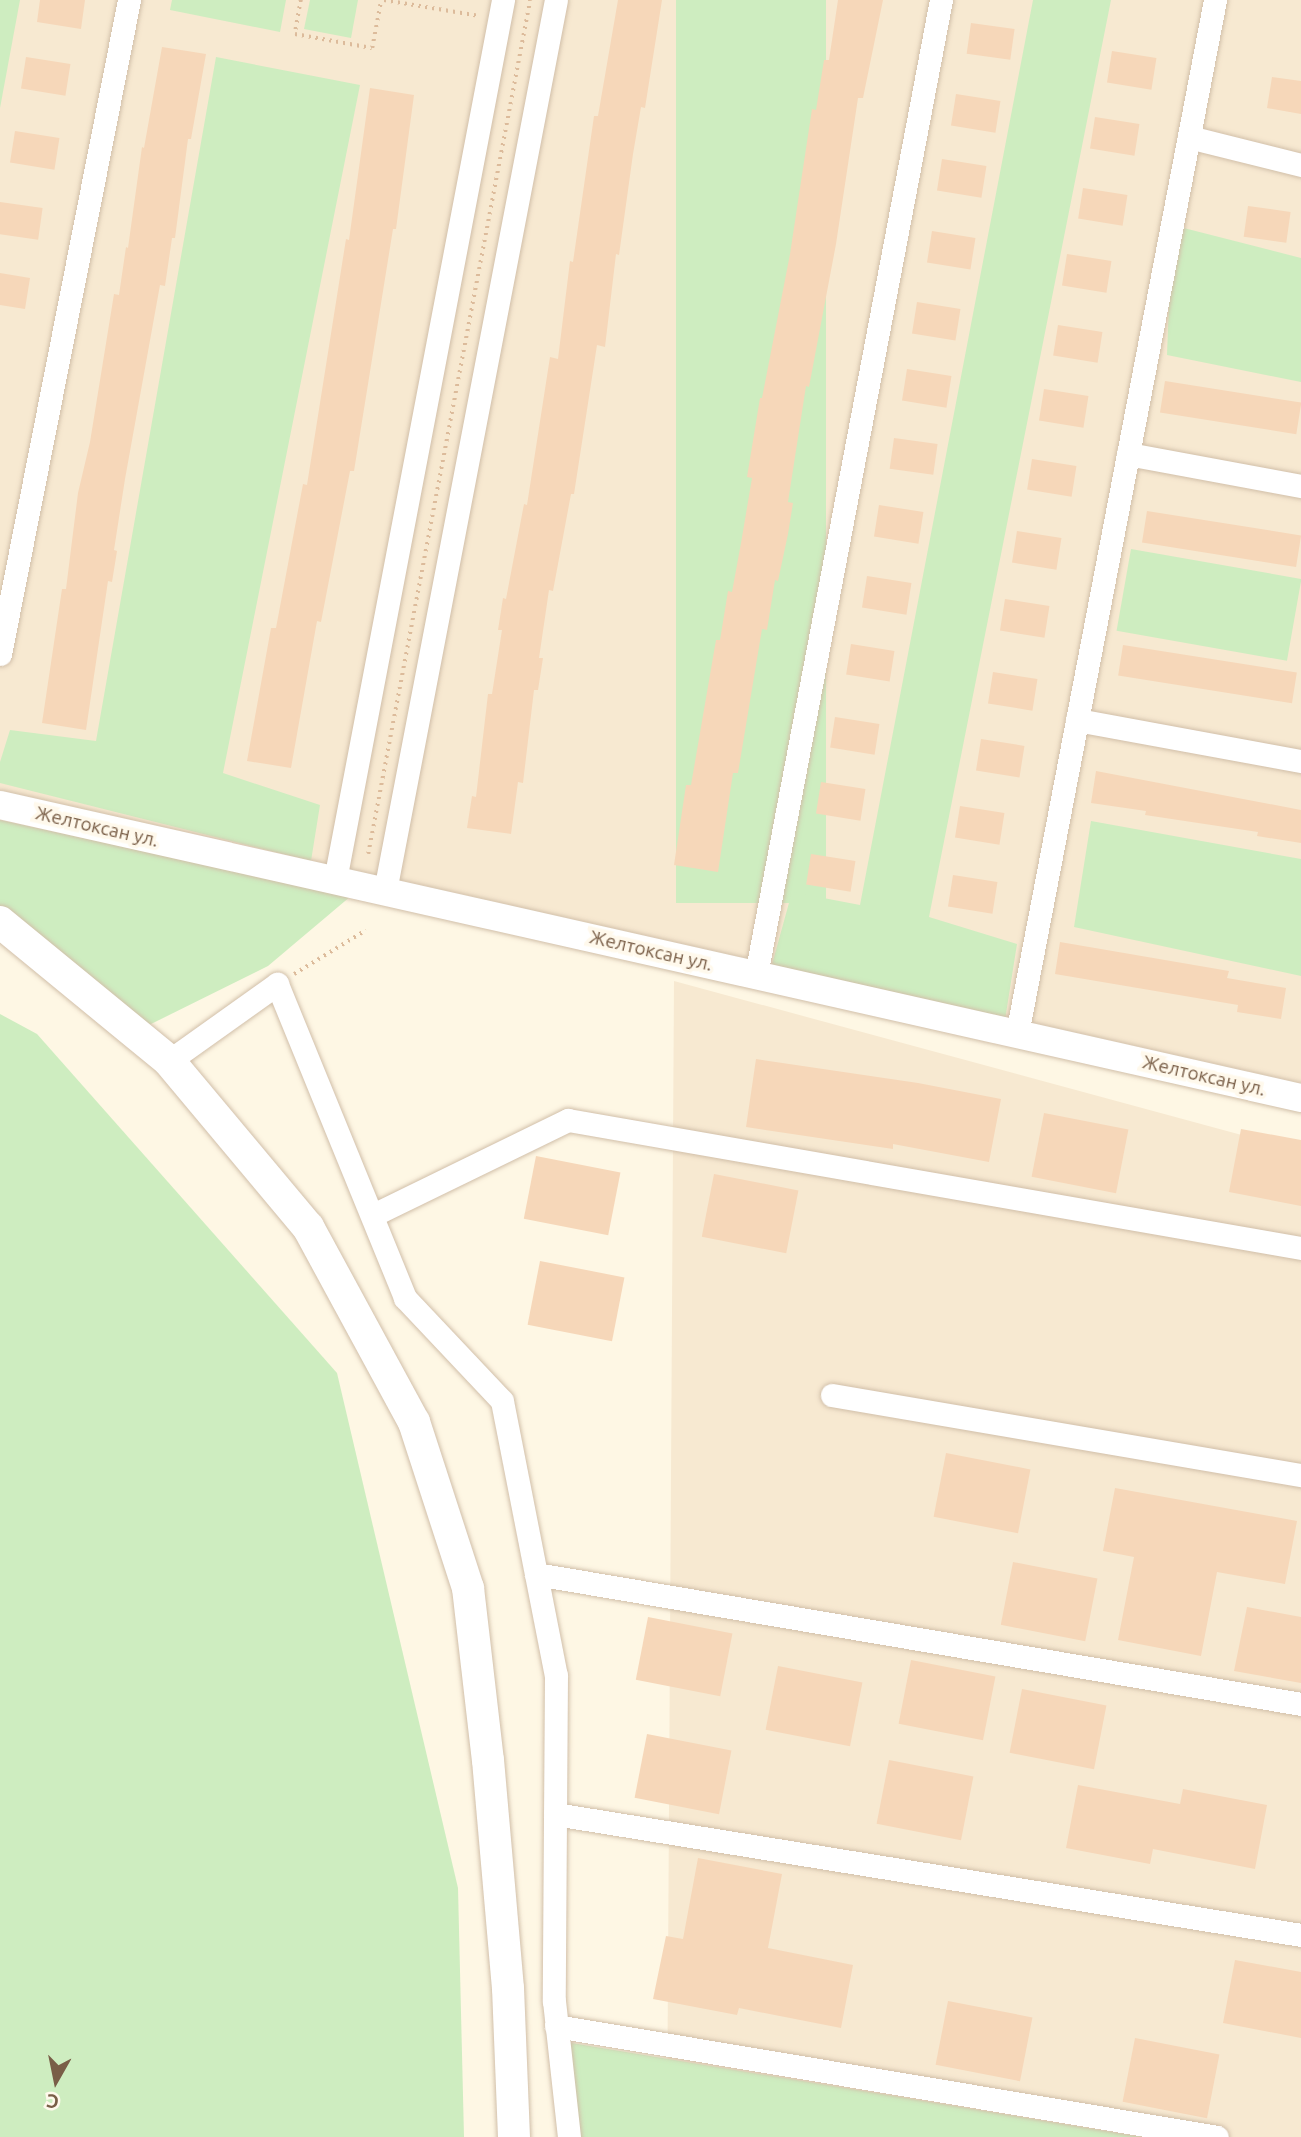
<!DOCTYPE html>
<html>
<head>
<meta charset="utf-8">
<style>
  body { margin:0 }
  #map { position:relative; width:1301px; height:2137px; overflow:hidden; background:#fef7e4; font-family:Ubuntu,sans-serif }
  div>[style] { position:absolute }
  .residential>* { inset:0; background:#f7e9d1 }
  .green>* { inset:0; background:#ceedc0; transform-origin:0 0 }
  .building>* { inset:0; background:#f6d7b9; transform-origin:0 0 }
  .path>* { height:3.5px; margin-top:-1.75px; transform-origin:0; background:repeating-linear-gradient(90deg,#dcbb9b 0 2px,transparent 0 7px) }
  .roads { filter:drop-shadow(0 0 2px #d1bfa9) drop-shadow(0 0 2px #d1bfa9) }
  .minor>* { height:23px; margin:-11.5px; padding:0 11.5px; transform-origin:11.5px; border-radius:11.5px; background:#fff }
  .tertiary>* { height:28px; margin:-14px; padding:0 14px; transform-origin:14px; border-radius:14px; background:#fff }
  .secondary>* { height:32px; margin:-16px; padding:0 16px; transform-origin:16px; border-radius:16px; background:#fff }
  span { translate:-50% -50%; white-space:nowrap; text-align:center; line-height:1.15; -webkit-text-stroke:7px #fff9ec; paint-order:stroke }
  .street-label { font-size:19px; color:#795e47 }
  .north { position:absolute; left:21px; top:2046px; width:70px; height:70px; -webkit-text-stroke:5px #fff9ec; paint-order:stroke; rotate:189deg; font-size:19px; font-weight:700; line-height:28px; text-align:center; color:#795e47 }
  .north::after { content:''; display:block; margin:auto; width:24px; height:32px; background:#795e47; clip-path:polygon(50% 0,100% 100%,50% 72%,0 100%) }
</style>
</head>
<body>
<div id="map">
  <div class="residential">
    <div style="clip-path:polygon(0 0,1301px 0,1301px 1083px,0 790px)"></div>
    <div style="clip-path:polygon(674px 981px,1301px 1151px,1301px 2137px,667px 2137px)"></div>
  </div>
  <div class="green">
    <div style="clip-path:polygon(0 0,20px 0,0 108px)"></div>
    <div style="clip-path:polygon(172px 0,286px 0,280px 32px,170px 10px)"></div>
    <div style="clip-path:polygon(310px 0,358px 0,351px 38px,304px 29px)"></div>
    <div style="left:676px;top:0;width:150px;height:903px"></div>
    <div style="clip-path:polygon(1033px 0,1111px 0,929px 917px,1017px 944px,1005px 1020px,771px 968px,792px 892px,860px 905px)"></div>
    <div style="clip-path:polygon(216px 57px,360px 85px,223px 773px,320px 805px,311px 861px,0 783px,0 762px,10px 730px,96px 741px)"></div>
    <div style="clip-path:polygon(1172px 225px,1301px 258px,1301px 382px,1167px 355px)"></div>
    <div style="left:1131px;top:549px;width:173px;height:83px;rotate:10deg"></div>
    <div style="clip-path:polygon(0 820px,351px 896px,268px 966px,147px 1026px,0 906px)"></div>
    <div style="clip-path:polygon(1091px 821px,1301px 859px,1301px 976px,1074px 927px)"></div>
    <div style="clip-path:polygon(0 1014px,37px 1034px,337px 1373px,458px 1888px,464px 2137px,0 2137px)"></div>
    <div style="clip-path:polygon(566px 2042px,1142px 2137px,578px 2137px)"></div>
  </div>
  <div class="building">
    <div style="clip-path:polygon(40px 0,85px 0,81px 29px,37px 22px)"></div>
    <div style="clip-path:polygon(618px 0,662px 0,645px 108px,641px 107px,633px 154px,619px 255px,616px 254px,605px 347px,597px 345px,574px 494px,571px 494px,553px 591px,549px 590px,539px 658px,543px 658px,538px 690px,534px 690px,523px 783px,518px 782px,511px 834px,467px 828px,472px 796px,476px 797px,488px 694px,492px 694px,502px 630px,498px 630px,503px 598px,506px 599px,524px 504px,527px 505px,550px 357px,558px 359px,570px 261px,573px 262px,594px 116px,598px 116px)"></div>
    <div style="clip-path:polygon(838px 0,883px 0,863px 98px,858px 98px,836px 244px,809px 387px,806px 386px,788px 502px,793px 503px,788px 534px,778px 581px,775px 580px,767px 630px,762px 629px,738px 773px,733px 773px,718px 872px,674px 865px,686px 785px,691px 785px,716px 640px,720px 640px,728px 591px,732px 592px,741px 543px,752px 478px,747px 477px,760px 398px,762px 398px,790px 254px,812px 109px,816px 110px,824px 60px,829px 60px)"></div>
    <div style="left:971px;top:23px;width:44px;height:31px;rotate:8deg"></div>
    <div style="clip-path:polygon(162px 47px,206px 54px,191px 139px,188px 139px,175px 238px,172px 238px,165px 286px,160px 285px,125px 479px,114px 550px,117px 551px,112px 582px,108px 581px,86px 730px,42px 723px,62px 589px,66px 589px,78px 493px,90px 442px,114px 294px,119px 295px,126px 247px,128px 248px,142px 147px,144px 148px)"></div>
    <div style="left:1112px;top:51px;width:45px;height:32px;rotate:9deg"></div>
    <div style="left:26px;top:57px;width:45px;height:32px;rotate:9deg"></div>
    <div style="clip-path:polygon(1272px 77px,1301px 81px,1301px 114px,1267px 108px)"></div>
    <div style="clip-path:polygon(370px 88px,414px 95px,396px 229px,393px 229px,354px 471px,350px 471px,321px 622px,317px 621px,291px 768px,247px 761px,271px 628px,276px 628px,303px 484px,307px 485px,346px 239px,349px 240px)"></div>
    <div style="left:956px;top:94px;width:45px;height:32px;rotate:9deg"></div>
    <div style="left:1095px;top:117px;width:45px;height:32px;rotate:9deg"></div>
    <div style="left:15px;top:131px;width:45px;height:32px;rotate:9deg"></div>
    <div style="left:942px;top:159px;width:45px;height:32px;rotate:9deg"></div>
    <div style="left:1083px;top:188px;width:45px;height:31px;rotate:9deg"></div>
    <div style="left:0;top:202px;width:43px;height:32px;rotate:8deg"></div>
    <div style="left:1248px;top:206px;width:43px;height:31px;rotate:8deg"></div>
    <div style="left:932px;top:231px;width:44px;height:32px;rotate:9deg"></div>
    <div style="left:1067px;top:254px;width:45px;height:32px;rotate:9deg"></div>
    <div style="clip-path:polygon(0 273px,30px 278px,25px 309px,0 305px)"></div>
    <div style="left:917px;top:302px;width:44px;height:32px;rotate:9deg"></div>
    <div style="left:1058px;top:325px;width:45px;height:31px;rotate:9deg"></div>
    <div style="left:907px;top:369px;width:45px;height:32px;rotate:9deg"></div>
    <div style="left:1165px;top:381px;width:138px;height:32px;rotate:9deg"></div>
    <div style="left:1044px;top:389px;width:45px;height:32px;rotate:9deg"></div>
    <div style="left:894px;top:438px;width:44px;height:31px;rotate:8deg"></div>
    <div style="left:1032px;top:459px;width:45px;height:31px;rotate:9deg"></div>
    <div style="left:879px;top:505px;width:45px;height:32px;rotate:9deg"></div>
    <div style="left:1147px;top:511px;width:156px;height:32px;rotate:9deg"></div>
    <div style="left:1017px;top:531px;width:45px;height:32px;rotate:9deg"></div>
    <div style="left:867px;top:576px;width:45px;height:32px;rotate:9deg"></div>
    <div style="left:1005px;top:599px;width:45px;height:32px;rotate:9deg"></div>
    <div style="left:851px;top:644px;width:44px;height:31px;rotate:9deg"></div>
    <div style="left:1123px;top:645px;width:176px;height:31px;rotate:9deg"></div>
    <div style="left:993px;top:672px;width:45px;height:32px;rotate:9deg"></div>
    <div style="left:835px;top:717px;width:45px;height:31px;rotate:9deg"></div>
    <div style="left:981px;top:739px;width:44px;height:32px;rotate:9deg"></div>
    <div style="clip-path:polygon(1096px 771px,1301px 810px,1301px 843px,1257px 836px,1258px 832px,1145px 815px,1146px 811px,1091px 803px)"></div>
    <div style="left:821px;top:782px;width:45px;height:32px;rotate:9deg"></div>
    <div style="left:960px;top:806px;width:45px;height:32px;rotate:9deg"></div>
    <div style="left:811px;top:854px;width:45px;height:31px;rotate:9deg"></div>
    <div style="left:953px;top:875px;width:45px;height:32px;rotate:9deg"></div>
    <div style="clip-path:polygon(1060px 942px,1229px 971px,1227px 978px,1286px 988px,1281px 1019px,1237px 1012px,1238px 1005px,1055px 974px)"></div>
    <div style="clip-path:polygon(756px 1059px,918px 1083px,1001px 1099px,989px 1162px,893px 1144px,893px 1149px,746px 1127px)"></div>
    <div style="left:1044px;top:1113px;width:86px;height:65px;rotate:11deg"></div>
    <div style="clip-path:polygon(1241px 1129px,1301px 1140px,1301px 1206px,1229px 1192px)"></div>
    <div style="left:536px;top:1156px;width:86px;height:64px;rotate:11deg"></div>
    <div style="left:714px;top:1174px;width:86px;height:64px;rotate:11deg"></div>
    <div style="left:540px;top:1261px;width:86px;height:65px;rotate:11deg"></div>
    <div style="left:946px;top:1453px;width:86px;height:65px;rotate:11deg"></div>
    <div style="clip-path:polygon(1115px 1488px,1297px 1521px,1285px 1584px,1217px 1572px,1201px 1656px,1118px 1640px,1134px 1557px,1103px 1551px)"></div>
    <div style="left:1013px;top:1562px;width:86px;height:64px;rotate:11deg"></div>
    <div style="clip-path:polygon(1247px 1607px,1301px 1617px,1301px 1683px,1234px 1671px)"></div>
    <div style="left:648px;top:1617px;width:86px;height:64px;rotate:11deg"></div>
    <div style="left:911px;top:1660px;width:86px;height:65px;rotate:11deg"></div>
    <div style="left:778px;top:1666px;width:86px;height:65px;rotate:11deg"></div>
    <div style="left:1022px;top:1689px;width:86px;height:65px;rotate:11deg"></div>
    <div style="left:647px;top:1734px;width:86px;height:65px;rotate:11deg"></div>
    <div style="left:889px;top:1760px;width:86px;height:65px;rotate:11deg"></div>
    <div style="clip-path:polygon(1078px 1785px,1180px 1804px,1183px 1789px,1267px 1805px,1255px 1869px,1153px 1849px,1150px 1864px,1066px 1848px)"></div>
    <div style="clip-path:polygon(698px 1858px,782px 1874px,768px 1948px,853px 1965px,841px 2028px,739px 2008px,737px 2015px,653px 1999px,666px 1936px,683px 1939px)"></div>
    <div style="clip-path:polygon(1235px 1960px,1301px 1972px,1301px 2038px,1223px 2023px)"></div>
    <div style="left:948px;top:2001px;width:86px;height:65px;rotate:11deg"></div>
    <div style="left:1135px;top:2038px;width:86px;height:65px;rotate:11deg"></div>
  </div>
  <div class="path">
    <div style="left:301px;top:0;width:35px;rotate:100deg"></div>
    <div style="left:295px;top:34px;width:78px;rotate:10.3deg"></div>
    <div style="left:372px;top:48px;width:49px;rotate:-79.4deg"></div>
    <div style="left:384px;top:0;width:97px;rotate:9.5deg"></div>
    <div style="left:368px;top:854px;width:869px;rotate:-79.26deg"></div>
    <div style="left:294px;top:974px;width:84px;rotate:-31.4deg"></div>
  </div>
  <div class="roads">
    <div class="minor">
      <div style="left:1189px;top:137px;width:115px;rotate:14deg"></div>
      <div style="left:1128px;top:454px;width:176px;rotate:10.5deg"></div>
      <div style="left:0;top:654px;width:667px;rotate:-78.84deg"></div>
      <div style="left:1077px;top:720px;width:228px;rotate:10.4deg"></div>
      <div style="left:335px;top:880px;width:896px;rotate:-79.19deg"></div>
      <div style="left:385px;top:891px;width:907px;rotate:-79.14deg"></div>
      <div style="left:756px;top:975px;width:992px;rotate:-79.26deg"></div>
      <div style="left:1017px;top:1034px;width:1053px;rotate:-79.16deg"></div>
      <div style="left:169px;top:1061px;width:133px;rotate:-35.5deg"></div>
      <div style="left:277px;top:984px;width:339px;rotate:67.8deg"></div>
      <div style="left:405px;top:1298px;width:141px;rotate:46.7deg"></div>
      <div style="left:502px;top:1401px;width:279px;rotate:78.9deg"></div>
      <div style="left:556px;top:1675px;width:326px;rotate:90.4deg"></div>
      <div style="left:554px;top:2001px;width:137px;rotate:83.7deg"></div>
      <div style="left:373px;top:1215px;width:217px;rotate:-26deg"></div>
      <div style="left:568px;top:1120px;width:744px;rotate:9.91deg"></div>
      <div style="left:832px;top:1395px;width:476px;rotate:9.7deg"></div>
      <div style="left:536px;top:1574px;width:776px;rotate:9.64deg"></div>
      <div style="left:555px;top:1814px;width:756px;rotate:9.21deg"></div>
      <div style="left:556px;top:2026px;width:670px;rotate:9.53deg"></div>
    </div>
    <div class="tertiary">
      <div style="left:0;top:805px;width:1334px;rotate:12.69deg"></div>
    </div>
    <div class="secondary">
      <div style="left:0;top:922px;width:219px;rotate:39.4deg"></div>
      <div style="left:169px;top:1061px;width:217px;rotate:50.1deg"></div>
      <div style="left:308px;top:1227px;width:222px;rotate:61.5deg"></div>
      <div style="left:414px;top:1422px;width:175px;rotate:72deg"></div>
      <div style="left:468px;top:1588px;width:173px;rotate:83.4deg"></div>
      <div style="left:488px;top:1760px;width:229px;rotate:85deg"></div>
      <div style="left:508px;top:1988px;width:149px;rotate:87.7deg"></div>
    </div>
  </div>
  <div class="street-label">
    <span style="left:97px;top:827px;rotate:13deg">Желтоксан ул.</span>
    <span style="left:651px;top:951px;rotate:13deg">Желтоксан ул.</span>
    <span style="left:1204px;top:1076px;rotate:13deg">Желтоксан ул.</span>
  </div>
  <div class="north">С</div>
</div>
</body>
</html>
